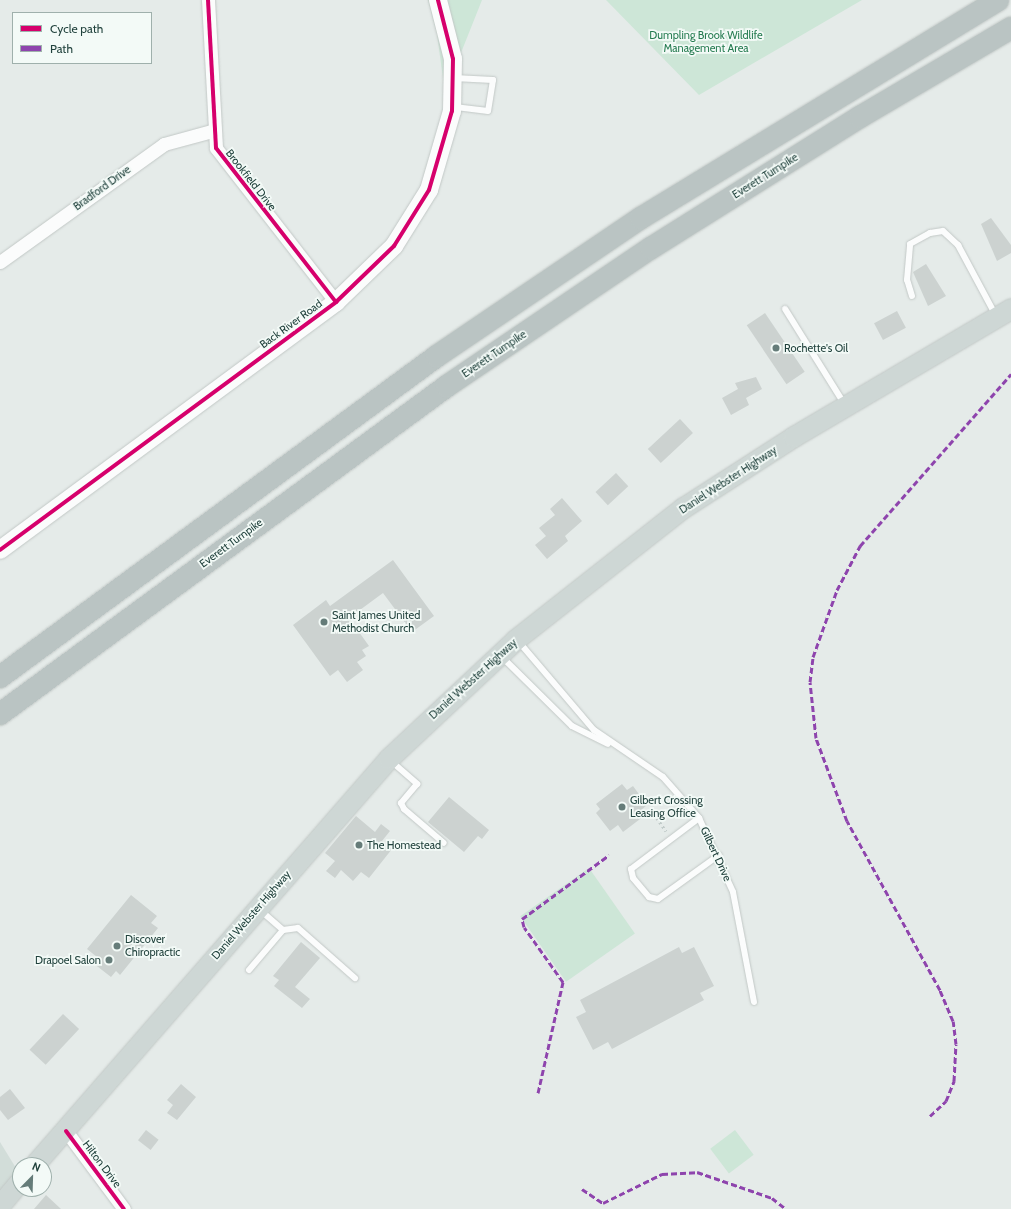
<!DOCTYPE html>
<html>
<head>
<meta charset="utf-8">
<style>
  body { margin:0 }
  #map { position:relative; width:1011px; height:1209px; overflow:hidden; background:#e5ebe9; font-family:Cabin,sans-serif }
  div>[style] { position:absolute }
  .built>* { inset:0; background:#d2ddd9 }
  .green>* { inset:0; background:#cde6d7; transform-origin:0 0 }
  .building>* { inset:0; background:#ccd2d0; transform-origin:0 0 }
  .path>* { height:2.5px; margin-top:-1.25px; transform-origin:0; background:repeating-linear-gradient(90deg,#c1cbc9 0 2px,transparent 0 5px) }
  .roads { filter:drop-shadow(0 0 1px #c2c8c6) drop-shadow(0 0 1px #c2c8c6) }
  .lane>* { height:6px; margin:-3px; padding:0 3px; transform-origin:3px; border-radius:3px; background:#fbfcfc }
  .street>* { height:13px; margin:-6.5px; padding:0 6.5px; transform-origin:6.5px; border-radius:6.5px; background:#fbfcfc }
  .secondary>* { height:18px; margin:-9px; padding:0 9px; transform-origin:9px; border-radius:9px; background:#fbfcfc }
  .primary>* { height:20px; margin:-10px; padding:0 10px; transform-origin:10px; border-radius:10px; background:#ced7d5 }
  .highway>* { height:22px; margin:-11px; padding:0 11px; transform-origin:11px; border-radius:11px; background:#bac4c3 }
  .quiet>* { height:3px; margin-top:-1.5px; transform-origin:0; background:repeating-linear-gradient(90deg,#8e44ad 0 6px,transparent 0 9px) }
  .cycleway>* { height:4px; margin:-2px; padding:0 2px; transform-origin:2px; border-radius:2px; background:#d6006c }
  .dots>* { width:11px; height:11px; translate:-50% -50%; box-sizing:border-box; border:2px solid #f3faf7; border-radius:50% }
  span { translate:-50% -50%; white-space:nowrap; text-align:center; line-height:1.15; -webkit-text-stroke:3.5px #f3faf7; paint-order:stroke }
  .park-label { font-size:11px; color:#267c51 }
  .street-label { font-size:11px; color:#20413c }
  .poi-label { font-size:11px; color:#20413c }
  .left { translate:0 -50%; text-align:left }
  .right { translate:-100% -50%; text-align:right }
  .legend { position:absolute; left:12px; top:12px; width:140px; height:52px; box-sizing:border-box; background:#f3faf7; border:1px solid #9fb0ac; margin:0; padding:5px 7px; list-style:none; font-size:12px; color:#20413c }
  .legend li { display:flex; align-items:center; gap:8px; height:20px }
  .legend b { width:20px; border:1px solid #9fb0ac }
  .north { position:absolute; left:12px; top:1157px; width:40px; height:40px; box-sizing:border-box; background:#f3faf7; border:1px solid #9fb0ac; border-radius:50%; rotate:23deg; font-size:11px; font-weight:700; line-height:16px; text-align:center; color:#20413c }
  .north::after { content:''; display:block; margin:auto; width:14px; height:18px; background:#657c79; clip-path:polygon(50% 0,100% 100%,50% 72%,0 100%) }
</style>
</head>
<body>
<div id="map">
  <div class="built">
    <div style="clip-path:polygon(0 1142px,19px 1173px,0 1194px)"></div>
  </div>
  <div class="green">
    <div style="clip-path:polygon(428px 0,482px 0,445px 93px,437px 34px)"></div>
    <div style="clip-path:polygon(606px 0,862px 0,699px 95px)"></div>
    <div style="left:589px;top:868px;width:80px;height:84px;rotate:55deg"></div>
    <div style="left:735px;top:1130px;width:31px;height:31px;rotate:53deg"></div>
  </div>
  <div class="building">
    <div style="clip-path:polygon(991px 218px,1011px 245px,1011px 253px,997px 261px,981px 224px)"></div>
    <div style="clip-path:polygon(926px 264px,946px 296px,928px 306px,913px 272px)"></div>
    <div style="left:897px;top:311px;width:19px;height:26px;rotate:62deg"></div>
    <div style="left:765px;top:313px;width:71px;height:22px;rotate:56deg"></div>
    <div style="clip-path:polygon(756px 377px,762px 389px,746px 398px,749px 405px,731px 415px,722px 398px,738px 389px,735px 383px)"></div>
    <div style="left:680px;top:419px;width:19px;height:44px;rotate:47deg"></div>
    <div style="left:616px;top:473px;width:18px;height:28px;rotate:47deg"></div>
    <div style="clip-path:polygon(562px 498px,582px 521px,565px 536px,568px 541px,547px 559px,535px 545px,546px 536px,539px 528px,555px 515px,550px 509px)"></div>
    <div style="clip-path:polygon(393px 560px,434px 616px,412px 632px,383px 593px,349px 618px,369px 646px,362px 650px,366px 656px,357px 662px,363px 670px,347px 682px,338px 670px,330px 676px,293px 625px,326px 600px,330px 606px)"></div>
    <div style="clip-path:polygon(622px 784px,627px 790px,633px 786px,647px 805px,640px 811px,644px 816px,623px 832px,618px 825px,610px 831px,596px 813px,600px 809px,596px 804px)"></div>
    <div style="clip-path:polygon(449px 797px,489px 830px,482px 839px,478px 836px,464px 852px,428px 822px)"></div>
    <div style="clip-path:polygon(356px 816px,375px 832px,381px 824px,390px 831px,382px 841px,392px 849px,369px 878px,361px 872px,353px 881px,341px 870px,335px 878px,326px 871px,335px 861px,325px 853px)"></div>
    <div style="clip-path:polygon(131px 895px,157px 916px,151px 923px,158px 928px,120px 975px,116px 971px,111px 977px,93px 963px,97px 957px,87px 949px)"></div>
    <div style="clip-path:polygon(301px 942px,320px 958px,295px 987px,310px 999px,302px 1008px,274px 986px,279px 980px,273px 976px)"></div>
    <div style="clip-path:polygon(679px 947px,682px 953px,694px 947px,714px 986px,700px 993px,704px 1000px,612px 1049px,608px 1042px,593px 1050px,576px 1017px,586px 1012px,580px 1000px)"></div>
    <div style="left:63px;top:1014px;width:22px;height:49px;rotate:43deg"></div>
    <div style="clip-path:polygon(181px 1084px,196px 1097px,177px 1120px,167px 1113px,173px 1105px,167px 1100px)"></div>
    <div style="clip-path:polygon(10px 1089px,25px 1108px,8px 1120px,0 1110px,0 1097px)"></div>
    <div style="left:146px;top:1130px;width:16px;height:13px;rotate:38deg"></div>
    <div style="clip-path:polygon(46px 1195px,61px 1209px,34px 1209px)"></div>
  </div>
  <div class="path">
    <div style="left:657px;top:818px;width:16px;rotate:55deg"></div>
  </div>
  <div class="roads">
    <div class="lane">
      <div style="left:454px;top:78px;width:39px;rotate:3deg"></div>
      <div style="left:493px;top:80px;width:31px;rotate:99deg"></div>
      <div style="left:488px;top:111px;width:34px;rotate:-173deg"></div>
      <div style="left:912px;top:296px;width:17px;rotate:-107deg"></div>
      <div style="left:907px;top:280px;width:36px;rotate:-85deg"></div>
      <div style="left:910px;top:244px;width:23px;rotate:-29deg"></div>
      <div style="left:930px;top:233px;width:13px;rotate:-9deg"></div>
      <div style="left:943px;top:231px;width:21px;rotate:43deg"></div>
      <div style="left:958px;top:245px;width:81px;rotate:61.8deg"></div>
      <div style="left:785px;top:309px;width:113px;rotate:58deg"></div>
      <div style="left:519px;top:642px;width:116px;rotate:49.6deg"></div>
      <div style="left:594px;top:730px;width:83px;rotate:34.3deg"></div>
      <div style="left:663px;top:777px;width:55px;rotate:48.7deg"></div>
      <div style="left:699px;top:818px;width:81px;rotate:65.3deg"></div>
      <div style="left:733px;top:892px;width:112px;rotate:79.2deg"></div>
      <div style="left:502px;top:657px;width:98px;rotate:44.6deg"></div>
      <div style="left:572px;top:726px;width:40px;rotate:26.6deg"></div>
      <div style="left:391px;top:761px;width:35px;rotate:41deg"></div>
      <div style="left:417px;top:784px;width:25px;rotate:130deg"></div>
      <div style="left:401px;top:803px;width:7px;rotate:63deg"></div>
      <div style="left:404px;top:809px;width:52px;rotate:40.4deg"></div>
      <div style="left:699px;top:818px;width:85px;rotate:143.1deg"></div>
      <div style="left:631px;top:869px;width:9px;rotate:77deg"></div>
      <div style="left:633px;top:878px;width:25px;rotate:50deg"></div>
      <div style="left:649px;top:897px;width:9px;rotate:13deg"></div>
      <div style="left:658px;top:899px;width:75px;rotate:-35.8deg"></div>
      <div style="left:283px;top:930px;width:15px;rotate:-8deg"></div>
      <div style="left:298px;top:928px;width:76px;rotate:41.3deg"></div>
      <div style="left:249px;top:970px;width:52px;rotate:-49.6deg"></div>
      <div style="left:283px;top:930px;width:30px;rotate:-139deg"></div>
    </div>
    <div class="street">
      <div style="left:208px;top:0;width:148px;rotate:86.9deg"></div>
      <div style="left:216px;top:148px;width:195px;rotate:52.1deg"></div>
      <div style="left:0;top:262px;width:202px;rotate:-35.7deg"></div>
      <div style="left:164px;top:144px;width:50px;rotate:-15.2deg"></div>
      <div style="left:66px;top:1131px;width:97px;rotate:53.4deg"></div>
    </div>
    <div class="secondary">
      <div style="left:0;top:550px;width:418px;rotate:-36.4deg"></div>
      <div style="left:336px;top:302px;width:81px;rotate:-44deg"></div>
      <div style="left:394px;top:246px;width:66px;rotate:-58deg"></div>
      <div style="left:429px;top:190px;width:82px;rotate:-73.8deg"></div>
      <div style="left:452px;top:111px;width:52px;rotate:-88.9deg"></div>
      <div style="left:453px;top:59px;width:61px;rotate:-104.3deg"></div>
    </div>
    <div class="primary">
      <div style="left:35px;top:1165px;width:539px;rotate:-48.91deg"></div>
      <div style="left:389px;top:759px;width:174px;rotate:-43.1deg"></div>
      <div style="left:516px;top:640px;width:214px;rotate:-38.2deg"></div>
      <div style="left:684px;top:508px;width:131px;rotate:-32.8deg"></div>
      <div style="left:794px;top:437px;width:252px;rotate:-30.5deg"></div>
      <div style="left:0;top:1206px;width:31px;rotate:-50deg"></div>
    </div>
    <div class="highway">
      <div style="left:0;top:677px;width:542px;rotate:-36.3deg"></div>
      <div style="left:437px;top:356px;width:246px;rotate:-34.1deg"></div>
      <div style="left:641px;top:218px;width:418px;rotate:-31.4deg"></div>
      <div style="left:0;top:714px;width:554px;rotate:-36.27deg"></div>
      <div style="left:447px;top:386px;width:246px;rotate:-34.1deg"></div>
      <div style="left:651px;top:248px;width:247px;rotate:-32.1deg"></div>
      <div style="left:860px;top:117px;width:175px;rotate:-30.5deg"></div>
    </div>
  </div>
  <div class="quiet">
    <div style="left:538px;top:1093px;width:114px;rotate:-77.3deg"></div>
    <div style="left:563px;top:982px;width:67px;rotate:-125.3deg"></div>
    <div style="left:524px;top:927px;width:8px;rotate:-104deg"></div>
    <div style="left:522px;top:919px;width:108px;rotate:-36.3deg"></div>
    <div style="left:930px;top:1116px;width:22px;rotate:-43deg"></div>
    <div style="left:946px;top:1101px;width:22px;rotate:-68deg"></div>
    <div style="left:954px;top:1081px;width:37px;rotate:-87deg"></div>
    <div style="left:956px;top:1044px;width:23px;rotate:-97deg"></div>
    <div style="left:953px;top:1021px;width:34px;rotate:-113deg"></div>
    <div style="left:940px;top:990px;width:193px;rotate:-118.8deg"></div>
    <div style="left:847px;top:821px;width:89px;rotate:-110.5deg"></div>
    <div style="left:816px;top:738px;width:56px;rotate:-96.1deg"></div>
    <div style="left:810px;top:682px;width:25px;rotate:-83deg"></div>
    <div style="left:813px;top:657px;width:71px;rotate:-70.3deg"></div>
    <div style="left:837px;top:590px;width:50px;rotate:-62.4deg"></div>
    <div style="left:860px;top:546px;width:229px;rotate:-48.7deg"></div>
    <div style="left:582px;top:1189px;width:25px;rotate:34deg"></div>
    <div style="left:603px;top:1203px;width:66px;rotate:-26.2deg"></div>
    <div style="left:662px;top:1174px;width:35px;rotate:-3deg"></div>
    <div style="left:697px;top:1172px;width:79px;rotate:19.1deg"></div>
    <div style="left:772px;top:1198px;width:18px;rotate:38deg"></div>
  </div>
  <div class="cycleway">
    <div style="left:208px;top:0;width:148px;rotate:86.9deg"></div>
    <div style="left:216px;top:148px;width:195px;rotate:52.1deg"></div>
    <div style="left:0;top:550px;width:418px;rotate:-36.4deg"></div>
    <div style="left:336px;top:302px;width:81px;rotate:-44deg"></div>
    <div style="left:394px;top:246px;width:66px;rotate:-58deg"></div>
    <div style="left:429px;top:190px;width:82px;rotate:-73.8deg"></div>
    <div style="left:452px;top:111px;width:52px;rotate:-88.9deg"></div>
    <div style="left:453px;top:59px;width:61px;rotate:-104.3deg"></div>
    <div style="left:66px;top:1131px;width:97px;rotate:53.4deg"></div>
  </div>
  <div class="dots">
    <div style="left:776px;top:348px;background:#657c79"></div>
    <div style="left:324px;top:622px;background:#657c79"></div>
    <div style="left:622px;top:807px;background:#657c79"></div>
    <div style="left:359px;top:845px;background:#657c79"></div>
    <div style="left:117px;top:946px;background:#657c79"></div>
    <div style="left:109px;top:960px;background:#657c79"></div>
  </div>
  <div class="park-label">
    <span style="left:706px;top:42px">Dumpling Brook Wildlife<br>Management Area</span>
  </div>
  <div class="street-label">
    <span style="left:765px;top:176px;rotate:-32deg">Everett Turnpike</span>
    <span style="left:251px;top:180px;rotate:52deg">Brookfield Drive</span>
    <span style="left:102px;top:188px;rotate:-36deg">Bradford Drive</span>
    <span style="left:291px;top:324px;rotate:-36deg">Back River Road</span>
    <span style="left:494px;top:354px;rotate:-34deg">Everett Turnpike</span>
    <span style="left:728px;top:480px;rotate:-33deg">Daniel Webster Highway</span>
    <span style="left:231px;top:543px;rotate:-36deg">Everett Turnpike</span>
    <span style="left:473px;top:679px;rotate:-42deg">Daniel Webster Highway</span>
    <span style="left:716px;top:854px;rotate:65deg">Gilbert Drive</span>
    <span style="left:251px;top:915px;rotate:-49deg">Daniel Webster Highway</span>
    <span style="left:102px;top:1164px;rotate:53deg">Hilton Drive</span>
  </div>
  <div class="poi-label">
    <span class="left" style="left:784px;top:348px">Rochette's Oil</span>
    <span class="left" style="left:332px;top:622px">Saint James United<br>Methodist Church</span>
    <span class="left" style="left:630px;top:807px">Gilbert Crossing<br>Leasing Office</span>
    <span class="left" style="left:367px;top:845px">The Homestead</span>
    <span class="left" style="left:125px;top:946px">Discover<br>Chiropractic</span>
    <span class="right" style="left:101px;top:960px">Drapoel Salon</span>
  </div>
  <ul class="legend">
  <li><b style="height:5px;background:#d6006c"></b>Cycle path</li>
  <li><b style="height:5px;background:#8e44ad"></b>Path</li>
  </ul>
  <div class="north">N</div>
</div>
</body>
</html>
